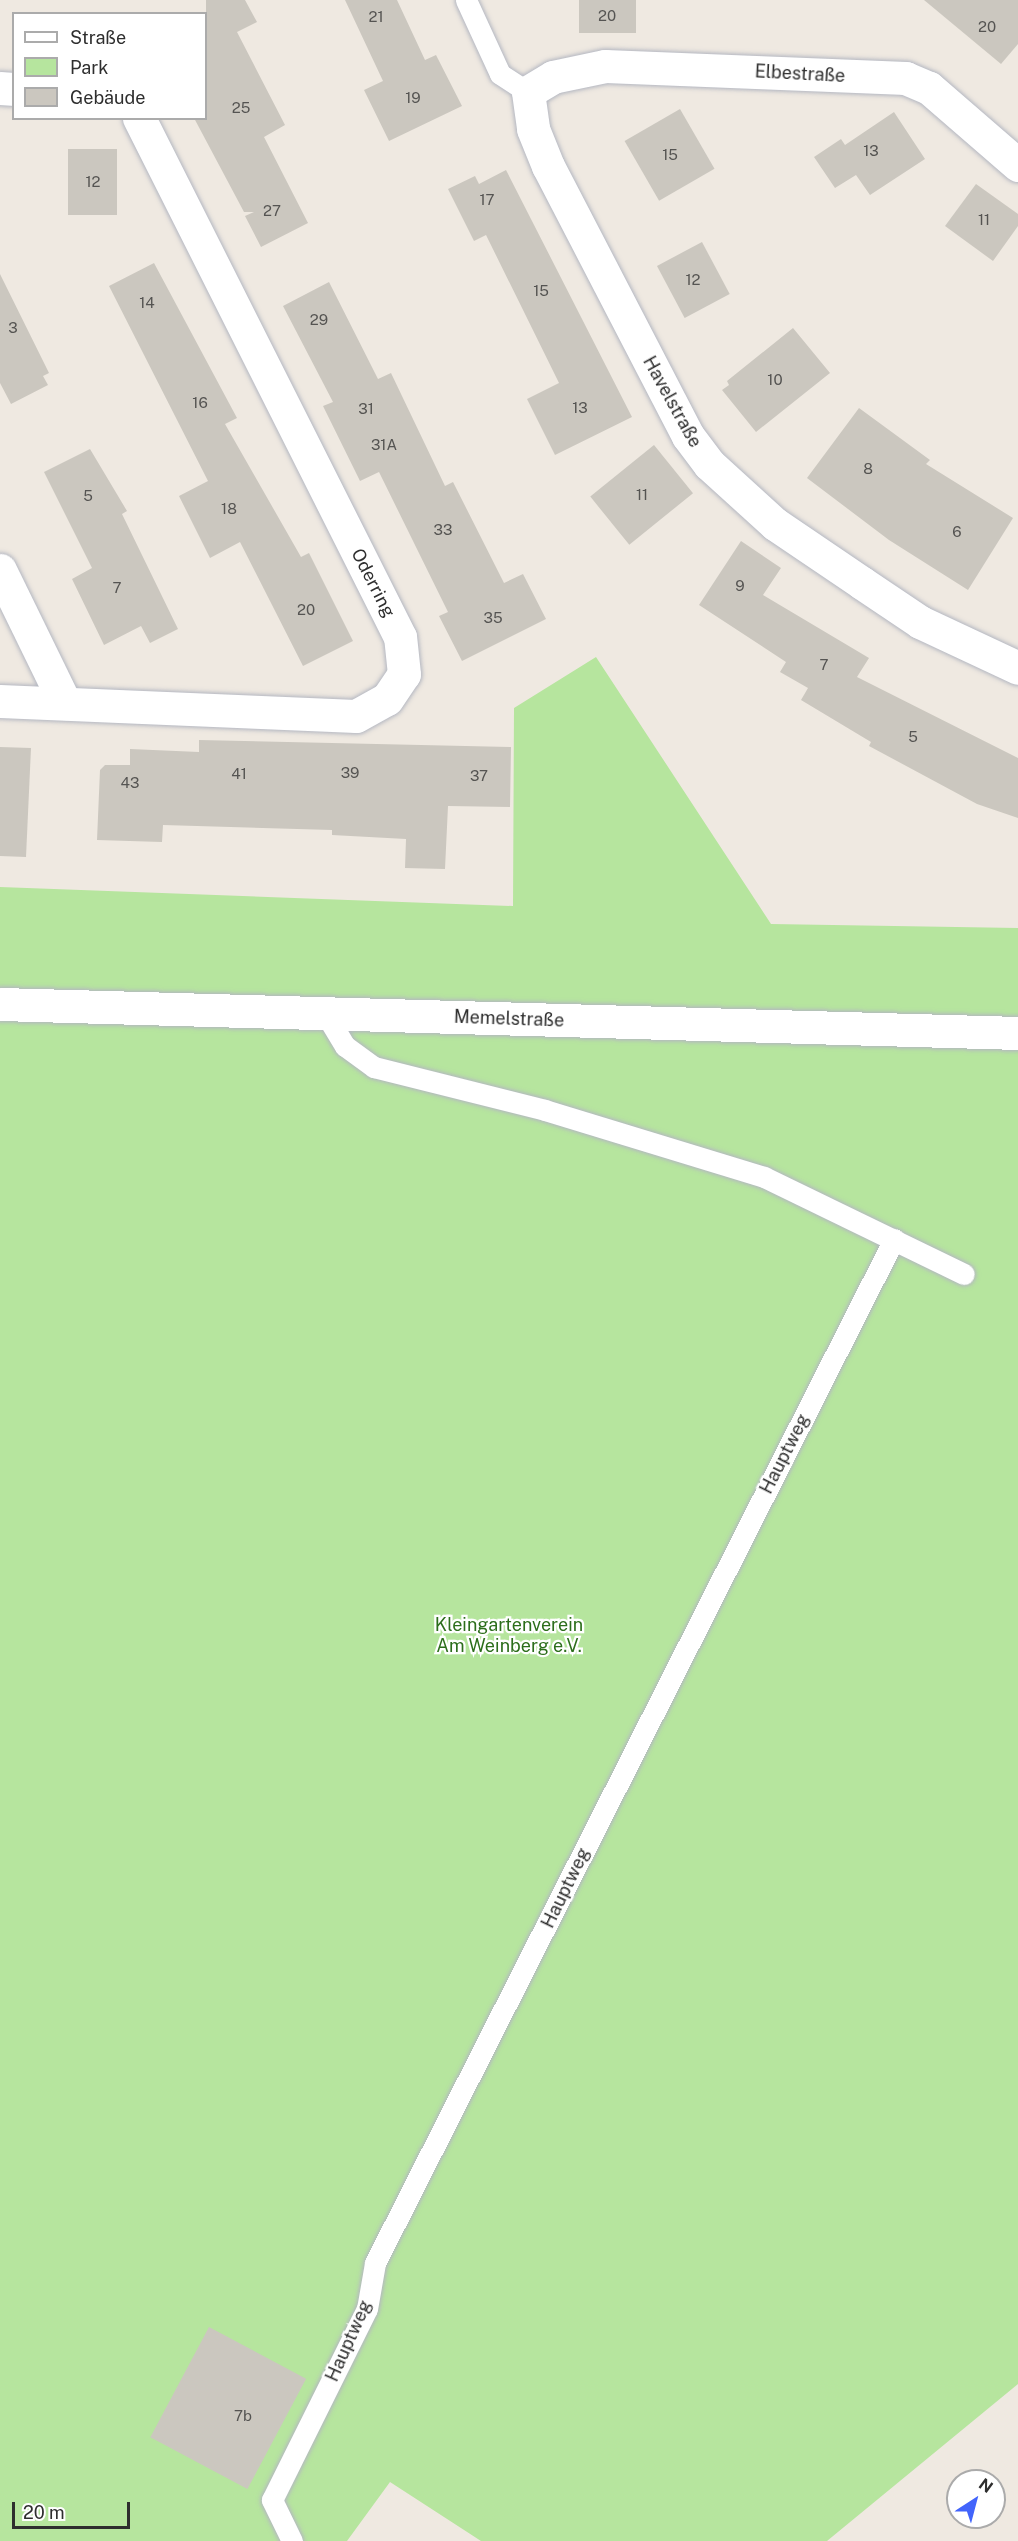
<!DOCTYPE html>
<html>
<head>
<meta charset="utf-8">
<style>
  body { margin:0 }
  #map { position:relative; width:1018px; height:2541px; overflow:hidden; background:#efe9e1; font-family:"Public Sans",sans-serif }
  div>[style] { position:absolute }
  .green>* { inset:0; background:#b6e59e }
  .building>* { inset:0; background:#cbc7bf; transform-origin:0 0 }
  .roads { filter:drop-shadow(0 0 2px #b4b7c1) drop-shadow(0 0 2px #b4b7c1) }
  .lane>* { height:21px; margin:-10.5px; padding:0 10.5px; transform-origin:10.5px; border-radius:10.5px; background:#fff }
  .street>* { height:33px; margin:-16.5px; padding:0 16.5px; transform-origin:16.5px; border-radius:16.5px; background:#fff }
  .secondary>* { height:33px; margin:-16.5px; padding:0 16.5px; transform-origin:16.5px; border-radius:16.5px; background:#fff }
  span { translate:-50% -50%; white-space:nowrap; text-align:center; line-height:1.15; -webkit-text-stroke:4.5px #fff; paint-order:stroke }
  .number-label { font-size:15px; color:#555452 }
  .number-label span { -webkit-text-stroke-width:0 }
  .street-label { font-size:18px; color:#2e2e2e }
  .park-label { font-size:18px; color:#2c6e1b }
  .legend { position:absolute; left:12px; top:12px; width:195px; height:108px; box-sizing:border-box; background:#fff; border:2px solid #ababab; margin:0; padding:8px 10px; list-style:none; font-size:18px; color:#2e2e2e }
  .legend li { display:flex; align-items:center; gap:12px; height:30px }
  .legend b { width:30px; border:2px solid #ababab }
  .north { position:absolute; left:946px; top:2469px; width:60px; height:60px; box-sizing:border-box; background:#fff; border:2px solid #ababab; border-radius:50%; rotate:36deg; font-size:16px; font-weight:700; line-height:24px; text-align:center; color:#2e2e2e }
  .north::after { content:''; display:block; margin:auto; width:21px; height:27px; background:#4264fb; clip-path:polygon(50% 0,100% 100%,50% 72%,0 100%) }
  .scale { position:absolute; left:12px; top:2502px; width:118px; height:27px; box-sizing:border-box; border:3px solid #2e2e2e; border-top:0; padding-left:8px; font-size:18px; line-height:21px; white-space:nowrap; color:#2e2e2e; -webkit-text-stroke:4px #fff; paint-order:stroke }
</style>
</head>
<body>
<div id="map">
  <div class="green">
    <div style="clip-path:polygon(596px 657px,771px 924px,1018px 928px,1018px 2384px,827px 2541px,481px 2541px,390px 2482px,347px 2541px,0 2541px,0 887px,513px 906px,514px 708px)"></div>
  </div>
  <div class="building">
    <div style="clip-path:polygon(206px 0,245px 0,257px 22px,237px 32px,285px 125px,264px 137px,308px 223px,261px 247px,245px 216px,254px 212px,244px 212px,194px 118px,206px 118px)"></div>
    <div style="clip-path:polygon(345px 0,397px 0,425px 60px,436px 55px,462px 106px,389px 141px,364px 90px,383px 81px)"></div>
    <div style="left:579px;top:0;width:57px;height:33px"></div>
    <div style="clip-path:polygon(924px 0,1018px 0,1018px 44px,1001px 64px)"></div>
    <div style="left:680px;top:109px;width:69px;height:64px;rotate:60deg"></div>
    <div style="clip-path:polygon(894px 112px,925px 159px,870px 195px,856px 175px,835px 188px,814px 157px,841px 139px,845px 145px)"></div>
    <div style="left:68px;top:149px;width:49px;height:66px"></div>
    <div style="clip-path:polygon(506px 170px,632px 417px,555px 455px,527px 399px,559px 383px,486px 235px,474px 241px,448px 189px,475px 176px,479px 184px)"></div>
    <div style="clip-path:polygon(976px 184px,1018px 214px,1018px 226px,993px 261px,945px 226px)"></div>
    <div style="left:702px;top:242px;width:59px;height:51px;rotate:62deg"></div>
    <div style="clip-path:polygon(154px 263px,237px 418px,225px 424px,301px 557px,309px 553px,353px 641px,303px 666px,240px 542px,210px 558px,179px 496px,208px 481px,109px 286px)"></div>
    <div style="clip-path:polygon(0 274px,49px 373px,43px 376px,48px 385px,11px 404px,0 383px)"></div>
    <div style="clip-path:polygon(329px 282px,378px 379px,391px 373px,445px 486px,453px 482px,504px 583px,523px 574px,546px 619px,462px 661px,439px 616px,448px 612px,379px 472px,360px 481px,323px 406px,333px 402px,283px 306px)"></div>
    <div style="clip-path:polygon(793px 328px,830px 373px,756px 432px,722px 390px,729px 385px,727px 381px)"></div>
    <div style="clip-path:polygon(859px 408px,930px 460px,926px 464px,1013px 518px,968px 590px,889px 540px,807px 478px)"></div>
    <div style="left:654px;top:445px;width:62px;height:82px;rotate:51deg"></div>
    <div style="clip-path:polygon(90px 449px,127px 511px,122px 514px,178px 629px,150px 643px,141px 626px,104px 645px,72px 579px,92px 568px,44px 472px)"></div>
    <div style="clip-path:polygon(741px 541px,781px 568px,763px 595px,869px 658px,857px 677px,1018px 758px,1018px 818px,977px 804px,869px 746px,871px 742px,801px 700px,808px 688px,780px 672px,786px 662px,699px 605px)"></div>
    <div style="clip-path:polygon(199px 740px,511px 747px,510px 807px,448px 806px,445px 869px,405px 868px,406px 839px,332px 835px,332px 830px,163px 825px,162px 842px,97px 840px,100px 770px,105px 765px,130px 765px,130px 749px,199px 752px)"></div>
    <div style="clip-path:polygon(0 747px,31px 748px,26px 857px,0 856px)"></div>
    <div style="left:209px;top:2327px;width:110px;height:125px;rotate:28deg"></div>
  </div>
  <div class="roads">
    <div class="lane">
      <div style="left:466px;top:0;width:81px;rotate:65.3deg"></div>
      <div style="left:500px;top:74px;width:33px;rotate:33deg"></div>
      <div style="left:325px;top:1013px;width:39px;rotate:59deg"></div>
      <div style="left:345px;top:1046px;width:36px;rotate:36deg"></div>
      <div style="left:374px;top:1067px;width:176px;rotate:14.1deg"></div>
      <div style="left:545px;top:1110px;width:229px;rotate:17deg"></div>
      <div style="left:764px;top:1177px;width:222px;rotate:25.9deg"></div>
      <div style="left:292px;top:2541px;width:46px;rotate:-116deg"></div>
      <div style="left:272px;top:2500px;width:213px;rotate:-63.6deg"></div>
      <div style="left:367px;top:2309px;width:47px;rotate:-80.1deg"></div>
      <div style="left:375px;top:2263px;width:1148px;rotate:-63.12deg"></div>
    </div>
    <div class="street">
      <div style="left:0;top:88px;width:14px;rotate:4deg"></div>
      <div style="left:1018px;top:165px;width:118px;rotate:-139.1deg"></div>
      <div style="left:929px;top:88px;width:25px;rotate:-157deg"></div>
      <div style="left:906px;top:78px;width:301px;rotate:-177.7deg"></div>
      <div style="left:605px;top:66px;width:53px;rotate:168.1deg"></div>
      <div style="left:553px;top:77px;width:29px;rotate:149deg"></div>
      <div style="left:528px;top:92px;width:37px;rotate:82deg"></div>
      <div style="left:533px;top:129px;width:40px;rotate:68deg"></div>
      <div style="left:548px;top:166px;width:304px;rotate:62.6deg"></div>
      <div style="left:688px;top:436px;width:35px;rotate:53deg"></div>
      <div style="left:709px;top:464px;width:89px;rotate:42.3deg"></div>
      <div style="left:775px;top:524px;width:105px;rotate:34.1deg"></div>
      <div style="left:862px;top:583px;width:70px;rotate:33.9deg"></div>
      <div style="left:920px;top:622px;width:108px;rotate:25.1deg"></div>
      <div style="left:0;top:570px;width:148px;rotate:64deg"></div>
      <div style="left:0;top:701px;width:356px;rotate:2.4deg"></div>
      <div style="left:356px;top:716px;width:35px;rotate:-29deg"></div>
      <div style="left:387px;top:699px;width:30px;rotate:-56deg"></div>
      <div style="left:404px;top:674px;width:37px;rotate:-96deg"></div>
      <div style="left:400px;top:637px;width:581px;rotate:-116.7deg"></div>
    </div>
    <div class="secondary">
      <div style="left:0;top:1004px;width:1018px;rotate:1.63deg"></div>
    </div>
  </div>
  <div class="number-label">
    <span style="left:607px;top:16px">20</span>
    <span style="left:376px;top:17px">21</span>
    <span style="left:987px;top:27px">20</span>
    <span style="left:413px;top:98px">19</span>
    <span style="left:241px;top:108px">25</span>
    <span style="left:871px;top:151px">13</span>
    <span style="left:670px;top:155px">15</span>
    <span style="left:93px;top:182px">12</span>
    <span style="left:487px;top:200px">17</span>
    <span style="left:272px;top:211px">27</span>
    <span style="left:984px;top:220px">11</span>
    <span style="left:693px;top:280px">12</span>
    <span style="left:541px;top:291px">15</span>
    <span style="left:147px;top:303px">14</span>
    <span style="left:319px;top:320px">29</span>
    <span style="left:13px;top:328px">3</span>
    <span style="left:775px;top:380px">10</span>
    <span style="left:200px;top:403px">16</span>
    <span style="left:580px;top:408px">13</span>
    <span style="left:366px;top:409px">31</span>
    <span style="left:384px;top:445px">31A</span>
    <span style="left:868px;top:469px">8</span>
    <span style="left:642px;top:495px">11</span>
    <span style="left:88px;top:496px">5</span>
    <span style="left:229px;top:509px">18</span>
    <span style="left:443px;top:530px">33</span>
    <span style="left:957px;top:532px">6</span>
    <span style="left:740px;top:586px">9</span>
    <span style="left:117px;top:588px">7</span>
    <span style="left:306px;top:610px">20</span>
    <span style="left:493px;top:618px">35</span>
    <span style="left:824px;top:665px">7</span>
    <span style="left:913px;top:737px">5</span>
    <span style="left:350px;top:773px">39</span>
    <span style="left:239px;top:774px">41</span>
    <span style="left:479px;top:776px">37</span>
    <span style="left:130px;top:783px">43</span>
    <span style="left:243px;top:2416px">7b</span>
  </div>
  <div class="street-label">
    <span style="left:800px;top:74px;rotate:3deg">Elbestraße</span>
    <span style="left:672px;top:402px;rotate:61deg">Havelstraße</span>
    <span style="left:373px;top:583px;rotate:63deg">Oderring</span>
    <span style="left:509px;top:1019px;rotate:2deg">Memelstraße</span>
    <span style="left:785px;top:1454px;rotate:-63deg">Hauptweg</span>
    <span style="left:566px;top:1888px;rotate:-64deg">Hauptweg</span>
    <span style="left:349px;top:2341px;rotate:-66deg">Hauptweg</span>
  </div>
  <div class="park-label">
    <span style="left:509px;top:1636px">Kleingartenverein<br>Am Weinberg e.V.</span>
  </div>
  <ul class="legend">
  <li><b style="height:8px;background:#fff"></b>Straße</li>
  <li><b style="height:16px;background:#b6e59e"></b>Park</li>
  <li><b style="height:16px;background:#cbc7bf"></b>Gebäude</li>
  </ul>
  <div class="north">N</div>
  <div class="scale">20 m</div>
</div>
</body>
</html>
